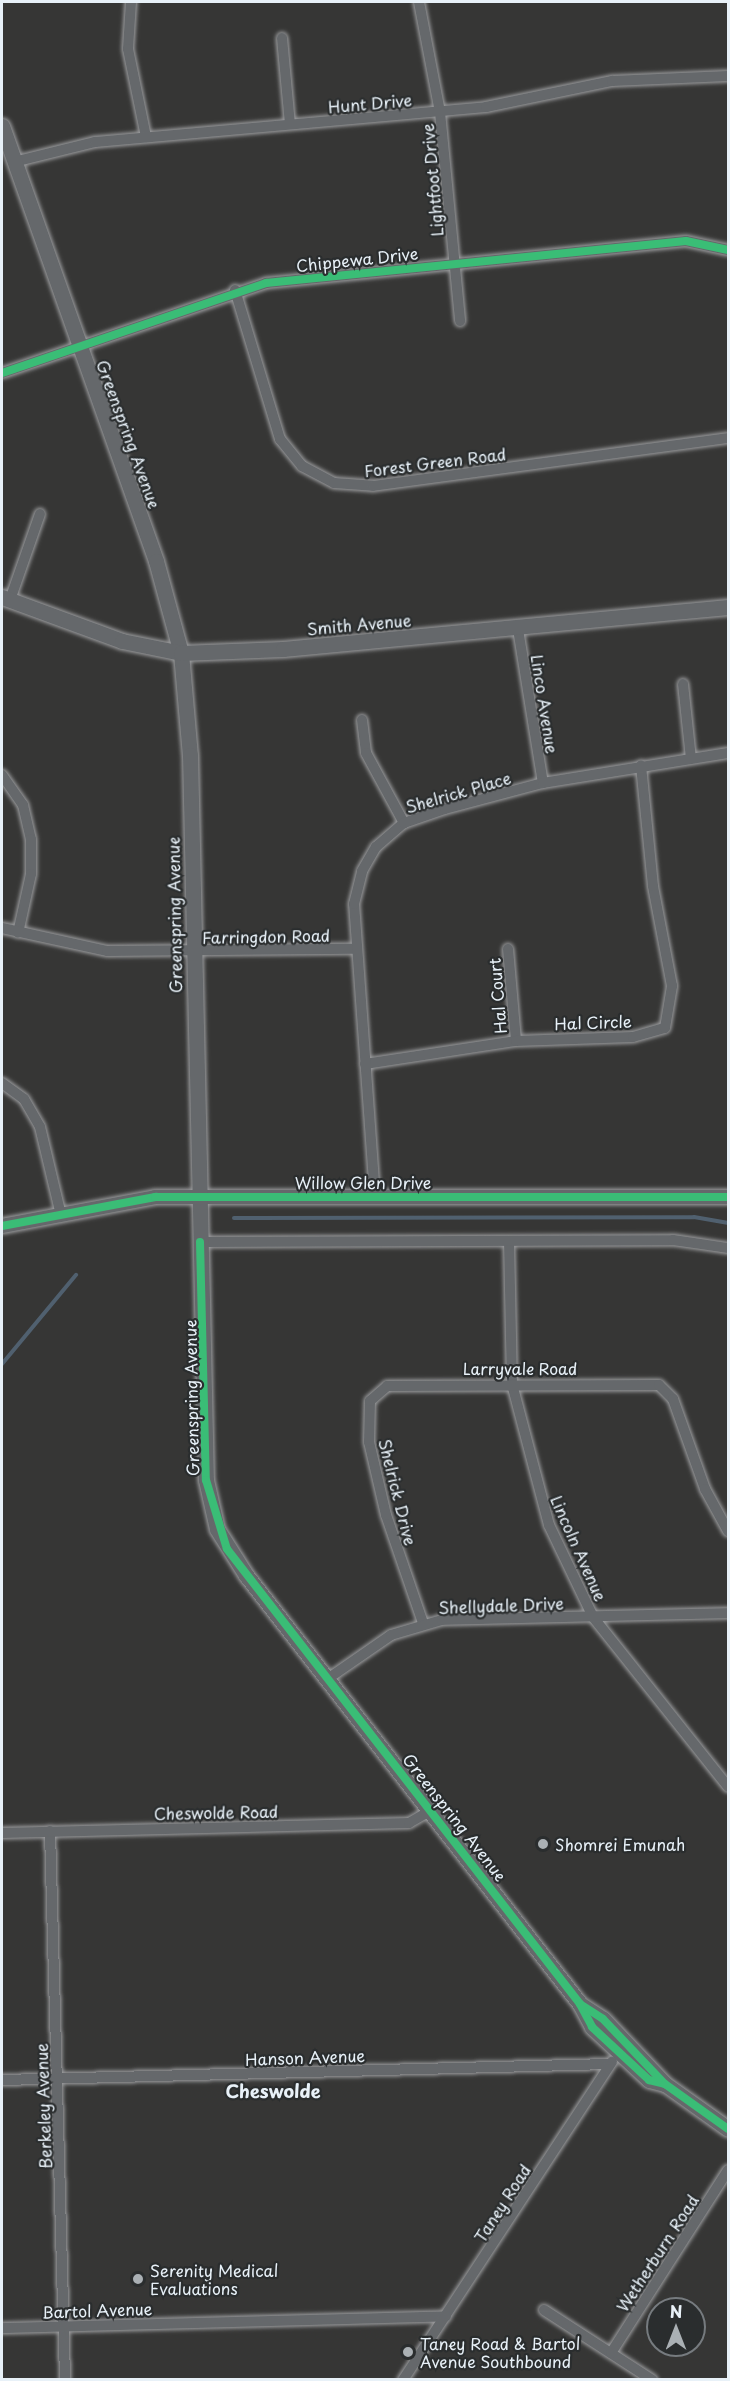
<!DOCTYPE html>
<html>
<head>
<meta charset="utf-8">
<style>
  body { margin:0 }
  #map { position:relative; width:730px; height:2381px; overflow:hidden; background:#363635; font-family:"Playpen Sans",sans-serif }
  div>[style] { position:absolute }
  .stream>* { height:4px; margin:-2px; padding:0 2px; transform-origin:2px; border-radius:2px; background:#50606f }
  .roads { filter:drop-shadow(0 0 2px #9b9c9e) drop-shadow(0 0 2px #9b9c9e) }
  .minor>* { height:10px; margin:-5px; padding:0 5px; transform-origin:5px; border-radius:5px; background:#65686b }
  .tertiary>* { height:14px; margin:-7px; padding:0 7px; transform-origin:7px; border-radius:7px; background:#65686b }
  .secondary>* { height:15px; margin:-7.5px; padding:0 7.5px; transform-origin:7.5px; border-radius:7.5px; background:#65686b }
  .cycleway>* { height:8px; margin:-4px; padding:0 4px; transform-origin:4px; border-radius:4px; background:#3abd76 }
  .dots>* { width:16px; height:16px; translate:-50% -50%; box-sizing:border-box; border:3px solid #2a2d2e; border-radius:50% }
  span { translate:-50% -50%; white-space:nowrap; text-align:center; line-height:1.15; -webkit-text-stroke:4.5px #2a2d2e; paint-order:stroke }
  .street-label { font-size:16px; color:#e8f1f8 }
  .poi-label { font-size:16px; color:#e8f1f8 }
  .left { translate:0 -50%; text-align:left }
  .neighbourhood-label { font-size:18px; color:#e8f1f8; font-weight:700 }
  .frame { position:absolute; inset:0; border:3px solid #e8f1f8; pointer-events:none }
  .north { position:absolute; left:646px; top:2297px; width:60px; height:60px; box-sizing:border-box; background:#2a2d2e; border:2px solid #767b7f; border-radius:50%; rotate:0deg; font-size:16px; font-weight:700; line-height:24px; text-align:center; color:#e8f1f8 }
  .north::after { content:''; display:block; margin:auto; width:21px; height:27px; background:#aab0b4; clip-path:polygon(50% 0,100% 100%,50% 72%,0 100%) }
</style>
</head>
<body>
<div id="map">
  <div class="stream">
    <div style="left:234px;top:1218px;width:460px;rotate:-0.1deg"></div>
    <div style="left:694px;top:1217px;width:35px;rotate:10deg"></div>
    <div style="left:2px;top:1364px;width:116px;rotate:-50.3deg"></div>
  </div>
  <div class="roads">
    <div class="minor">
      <div style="left:131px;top:2px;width:47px;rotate:93.7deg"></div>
      <div style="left:128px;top:49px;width:90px;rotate:78.4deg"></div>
      <div style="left:419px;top:2px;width:112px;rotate:79.2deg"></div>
      <div style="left:440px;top:112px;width:210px;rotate:84.5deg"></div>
      <div style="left:282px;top:38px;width:86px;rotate:84.7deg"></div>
      <div style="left:14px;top:162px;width:83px;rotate:-13.9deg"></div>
      <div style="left:95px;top:142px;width:393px;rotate:-5.1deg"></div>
      <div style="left:486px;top:107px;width:129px;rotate:-11.7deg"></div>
      <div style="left:612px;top:81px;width:116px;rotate:-2.5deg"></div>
      <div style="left:235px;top:290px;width:156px;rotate:73.2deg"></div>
      <div style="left:280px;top:439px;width:35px;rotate:51deg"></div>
      <div style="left:302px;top:466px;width:36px;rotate:28deg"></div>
      <div style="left:334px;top:483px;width:39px;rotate:4deg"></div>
      <div style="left:373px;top:486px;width:358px;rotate:-7.7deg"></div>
      <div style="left:2px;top:373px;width:279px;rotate:-18.8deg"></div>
      <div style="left:266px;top:283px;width:422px;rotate:-5.7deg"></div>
      <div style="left:686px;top:241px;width:43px;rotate:12.1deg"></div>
      <div style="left:10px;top:600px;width:91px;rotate:-70.8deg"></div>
      <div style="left:518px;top:629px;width:156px;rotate:80.8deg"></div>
      <div style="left:683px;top:684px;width:75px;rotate:83.9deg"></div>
      <div style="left:362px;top:720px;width:33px;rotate:83deg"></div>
      <div style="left:366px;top:753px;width:80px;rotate:61.5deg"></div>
      <div style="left:2px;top:775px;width:37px;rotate:55deg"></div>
      <div style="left:23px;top:805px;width:35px;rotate:77deg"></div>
      <div style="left:31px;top:839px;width:35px;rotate:90deg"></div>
      <div style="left:31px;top:874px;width:60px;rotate:102.4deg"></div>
      <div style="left:2px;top:928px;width:107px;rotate:12.4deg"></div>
      <div style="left:107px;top:951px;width:247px;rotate:-0.5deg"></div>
      <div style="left:508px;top:949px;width:92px;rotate:85deg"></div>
      <div style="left:365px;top:1064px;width:153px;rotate:-8.7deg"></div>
      <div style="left:516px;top:1041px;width:117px;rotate:-2deg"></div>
      <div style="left:633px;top:1037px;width:33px;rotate:-16deg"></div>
      <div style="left:665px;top:1028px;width:43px;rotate:-80.5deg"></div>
      <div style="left:672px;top:986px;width:102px;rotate:-100.8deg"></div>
      <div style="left:653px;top:886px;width:121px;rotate:-95.7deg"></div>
      <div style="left:2px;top:1083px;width:27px;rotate:36deg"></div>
      <div style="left:24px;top:1099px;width:32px;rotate:60deg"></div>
      <div style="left:40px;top:1127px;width:90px;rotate:76.6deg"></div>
      <div style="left:375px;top:1196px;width:293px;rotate:-94.1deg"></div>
      <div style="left:354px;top:904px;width:34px;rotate:-76deg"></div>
      <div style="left:362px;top:871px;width:28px;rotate:-60deg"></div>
      <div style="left:376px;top:847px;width:37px;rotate:-41deg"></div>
      <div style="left:404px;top:823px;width:43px;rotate:-18.9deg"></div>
      <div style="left:445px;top:809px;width:101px;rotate:-14.9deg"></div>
      <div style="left:543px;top:783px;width:187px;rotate:-9.2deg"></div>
      <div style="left:509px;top:1241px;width:143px;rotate:88.8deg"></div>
      <div style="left:512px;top:1384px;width:146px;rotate:75.3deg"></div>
      <div style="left:549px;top:1525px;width:102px;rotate:64.4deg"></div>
      <div style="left:593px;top:1617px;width:217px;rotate:51.5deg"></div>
      <div style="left:200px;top:1242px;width:473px;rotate:-0.2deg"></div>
      <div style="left:673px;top:1240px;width:56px;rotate:8.3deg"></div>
      <div style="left:423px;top:1623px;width:114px;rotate:-108.9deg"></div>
      <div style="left:386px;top:1515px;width:75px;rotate:-103.1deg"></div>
      <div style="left:369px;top:1442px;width:41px;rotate:-88.6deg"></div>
      <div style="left:370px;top:1401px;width:23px;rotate:-41deg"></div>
      <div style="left:387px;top:1386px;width:272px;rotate:-0.2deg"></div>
      <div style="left:659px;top:1385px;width:20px;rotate:45deg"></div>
      <div style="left:673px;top:1399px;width:96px;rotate:70.4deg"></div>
      <div style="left:705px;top:1489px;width:48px;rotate:61.3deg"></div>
      <div style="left:326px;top:1680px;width:79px;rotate:-34.7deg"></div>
      <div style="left:391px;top:1635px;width:53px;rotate:-16.4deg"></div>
      <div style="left:442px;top:1620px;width:286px;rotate:-1.4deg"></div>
      <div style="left:50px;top:1831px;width:549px;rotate:88.43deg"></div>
      <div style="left:2px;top:1833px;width:407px;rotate:-1.4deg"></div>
      <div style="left:409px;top:1823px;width:22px;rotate:-30deg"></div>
      <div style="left:2px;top:2080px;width:608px;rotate:-1.51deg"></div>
      <div style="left:544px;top:2310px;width:129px;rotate:32.9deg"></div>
      <div style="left:2px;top:2328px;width:444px;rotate:-1.5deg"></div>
      <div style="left:611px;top:2353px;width:217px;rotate:-57.4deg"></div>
      <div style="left:403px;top:2380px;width:381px;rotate:-56.7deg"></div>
    </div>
    <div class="tertiary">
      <div style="left:2px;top:1226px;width:156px;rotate:-10.7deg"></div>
      <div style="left:155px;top:1197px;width:573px"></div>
    </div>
    <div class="secondary">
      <div style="left:2px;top:126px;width:461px;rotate:70.5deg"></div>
      <div style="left:156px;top:561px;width:95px;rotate:74.8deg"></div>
      <div style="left:181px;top:653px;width:102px;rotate:85deg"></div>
      <div style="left:190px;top:755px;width:725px;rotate:88.74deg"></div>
      <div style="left:206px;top:1480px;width:50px;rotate:77.3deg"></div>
      <div style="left:217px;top:1529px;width:54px;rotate:57.8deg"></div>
      <div style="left:246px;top:1575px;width:544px;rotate:52.1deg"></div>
      <div style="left:580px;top:2004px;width:26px;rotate:62deg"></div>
      <div style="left:592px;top:2027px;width:78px;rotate:42.9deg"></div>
      <div style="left:649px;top:2080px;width:16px;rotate:14deg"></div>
      <div style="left:2px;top:597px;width:128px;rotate:20.1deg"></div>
      <div style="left:122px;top:641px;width:60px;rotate:11.5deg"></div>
      <div style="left:181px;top:653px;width:102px;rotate:-2.2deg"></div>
      <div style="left:283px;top:649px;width:447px;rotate:-5.4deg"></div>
      <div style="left:580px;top:2004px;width:27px;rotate:33deg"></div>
      <div style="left:603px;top:2019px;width:90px;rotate:46.4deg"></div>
      <div style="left:665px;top:2084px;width:77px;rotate:35.5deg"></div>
    </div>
  </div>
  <div class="cycleway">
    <div style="left:2px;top:373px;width:279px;rotate:-18.8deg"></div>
    <div style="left:266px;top:283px;width:422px;rotate:-5.7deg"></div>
    <div style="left:686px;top:241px;width:43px;rotate:12.1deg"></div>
    <div style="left:2px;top:1226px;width:156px;rotate:-10.7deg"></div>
    <div style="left:155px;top:1197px;width:573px"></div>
    <div style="left:200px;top:1242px;width:238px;rotate:88.6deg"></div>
    <div style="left:206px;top:1480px;width:72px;rotate:73.1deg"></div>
    <div style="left:227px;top:1549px;width:576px;rotate:52.19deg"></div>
    <div style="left:580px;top:2004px;width:26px;rotate:62deg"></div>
    <div style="left:592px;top:2027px;width:78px;rotate:42.9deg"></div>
    <div style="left:649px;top:2080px;width:16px;rotate:14deg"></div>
    <div style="left:580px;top:2004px;width:27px;rotate:33deg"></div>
    <div style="left:603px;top:2019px;width:90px;rotate:46.4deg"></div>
    <div style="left:665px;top:2084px;width:77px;rotate:35.5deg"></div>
  </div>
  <div class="dots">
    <div style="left:543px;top:1844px;background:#aab0b4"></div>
    <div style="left:138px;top:2279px;background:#aab0b4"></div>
    <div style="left:408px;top:2352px;background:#aab0b4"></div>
  </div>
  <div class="street-label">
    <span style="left:370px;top:103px;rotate:-5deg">Hunt Drive</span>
    <span style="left:432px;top:180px;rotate:-95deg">Lightfoot Drive</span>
    <span style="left:357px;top:259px;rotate:-6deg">Chippewa Drive</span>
    <span style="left:129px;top:434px;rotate:70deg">Greenspring Avenue</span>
    <span style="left:435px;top:462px;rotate:-7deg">Forest Green Road</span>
    <span style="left:359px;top:624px;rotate:-5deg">Smith Avenue</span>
    <span style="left:545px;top:704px;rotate:81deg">Linco Avenue</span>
    <span style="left:458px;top:792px;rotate:-16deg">Shelrick Place</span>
    <span style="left:174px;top:915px;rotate:-91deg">Greenspring Avenue</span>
    <span style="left:266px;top:936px;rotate:-1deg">Farringdon Road</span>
    <span style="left:497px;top:996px;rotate:-95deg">Hal Court</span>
    <span style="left:593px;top:1022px;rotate:-2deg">Hal Circle</span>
    <span style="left:363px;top:1182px">Willow Glen Drive</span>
    <span style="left:520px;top:1368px">Larryvale Road</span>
    <span style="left:191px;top:1398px;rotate:-91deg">Greenspring Avenue</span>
    <span style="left:398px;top:1492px;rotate:76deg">Shelrick Drive</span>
    <span style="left:579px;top:1548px;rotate:66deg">Lincoln Avenue</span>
    <span style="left:501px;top:1605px;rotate:-2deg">Shellydale Drive</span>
    <span style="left:216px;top:1812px;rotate:-1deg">Cheswolde Road</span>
    <span style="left:455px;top:1817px;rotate:52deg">Greenspring Avenue</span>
    <span style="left:305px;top:2057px;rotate:-2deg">Hanson Avenue</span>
    <span style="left:43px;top:2106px;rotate:-92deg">Berkeley Avenue</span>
    <span style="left:502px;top:2203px;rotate:-57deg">Taney Road</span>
    <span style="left:657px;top:2253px;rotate:-57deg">Wetherburn Road</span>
    <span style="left:97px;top:2310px;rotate:-2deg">Bartol Avenue</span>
  </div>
  <div class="poi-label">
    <span class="left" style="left:555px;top:1844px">Shomrei Emunah</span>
    <span class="left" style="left:150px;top:2279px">Serenity Medical<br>Evaluations</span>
    <span class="left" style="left:420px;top:2352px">Taney Road &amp; Bartol<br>Avenue Southbound</span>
  </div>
  <div class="neighbourhood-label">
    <span style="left:273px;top:2091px">Cheswolde</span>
  </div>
  <div class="frame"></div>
  <div class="north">N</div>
</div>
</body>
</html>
